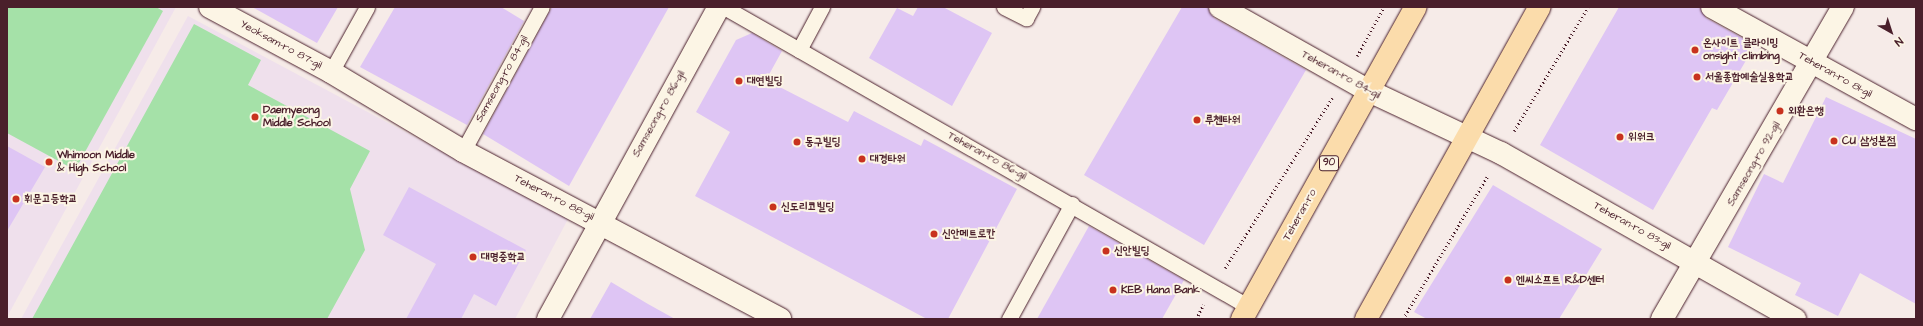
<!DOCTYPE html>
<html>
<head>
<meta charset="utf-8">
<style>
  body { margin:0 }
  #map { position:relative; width:1923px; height:326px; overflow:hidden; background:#f6ebe8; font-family:"Architects Daughter","Poor Story",sans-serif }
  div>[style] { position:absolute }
  .built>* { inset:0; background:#efe0ec }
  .green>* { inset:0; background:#a5e1a8 }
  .building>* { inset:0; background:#dec5f4 }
  .path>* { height:2.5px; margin-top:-1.25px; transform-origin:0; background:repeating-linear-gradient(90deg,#4a1f2b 0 1px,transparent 0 4px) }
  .roads { filter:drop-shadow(0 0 1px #4a1f2b) drop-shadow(0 0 1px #4a1f2b) }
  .service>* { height:15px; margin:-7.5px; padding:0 7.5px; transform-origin:7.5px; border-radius:7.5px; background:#fcf5e5 }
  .minor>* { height:22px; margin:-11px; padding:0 11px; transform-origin:11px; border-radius:11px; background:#fcf5e5 }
  .primary>* { height:22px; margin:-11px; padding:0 11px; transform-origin:11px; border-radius:11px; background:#fbdcab }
  .dots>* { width:11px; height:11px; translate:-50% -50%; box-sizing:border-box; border:2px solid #fcf5e5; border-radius:50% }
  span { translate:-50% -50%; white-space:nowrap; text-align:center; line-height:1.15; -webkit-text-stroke:4px #fcf5e5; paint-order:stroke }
  .shield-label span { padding:1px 3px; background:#fcf5e5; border:1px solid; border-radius:3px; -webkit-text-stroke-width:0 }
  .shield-label { font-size:10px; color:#4a1f2b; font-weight:700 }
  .poi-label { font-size:11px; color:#4a1f2b; font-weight:700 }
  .left { translate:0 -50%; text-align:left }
  .street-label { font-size:11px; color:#4a1f2b }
  .frame { position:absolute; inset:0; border:8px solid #4a1f2b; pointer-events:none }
  .north { position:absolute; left:1871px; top:12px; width:40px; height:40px; -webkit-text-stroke:3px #fcf5e5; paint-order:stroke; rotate:141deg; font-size:11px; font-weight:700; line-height:16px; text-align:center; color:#4a1f2b }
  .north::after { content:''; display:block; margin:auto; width:14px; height:18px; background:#4a1f2b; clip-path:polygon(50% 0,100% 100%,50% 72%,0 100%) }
</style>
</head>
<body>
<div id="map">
  <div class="built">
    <div style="clip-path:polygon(7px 7px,176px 7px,7px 317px)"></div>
    <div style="clip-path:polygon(188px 16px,568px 219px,515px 319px,21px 319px)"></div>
  </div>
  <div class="green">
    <div style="clip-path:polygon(7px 7px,156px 7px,163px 11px,75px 170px,7px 133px)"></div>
    <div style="clip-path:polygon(194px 24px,261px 60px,248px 85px,370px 151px,350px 189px,365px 250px,327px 319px,32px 319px)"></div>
  </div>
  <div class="building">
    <div style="clip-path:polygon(252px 7px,338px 7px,317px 43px)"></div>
    <div style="clip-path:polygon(395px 7px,501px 7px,524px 21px,467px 125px,360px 67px)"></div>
    <div style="clip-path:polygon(552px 7px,669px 7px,569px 186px,483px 134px)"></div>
    <div style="clip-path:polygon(918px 7px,943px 7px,992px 33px,952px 106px,869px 58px,897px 8px,913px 16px)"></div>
    <div style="clip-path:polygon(1182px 7px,1208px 7px,1214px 18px,1306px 70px,1204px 245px,1084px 175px)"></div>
    <div style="clip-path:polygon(1619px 7px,1700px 7px,1706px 18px,1755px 45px,1717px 110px,1712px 108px,1653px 210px,1540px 145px)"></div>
    <div style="clip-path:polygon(752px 33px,782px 51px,766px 80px,848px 122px,854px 111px,921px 146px,924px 139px,1017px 189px,948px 319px,927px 319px,695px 196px,730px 132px,696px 112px,736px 40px)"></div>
    <div style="clip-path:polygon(1826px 97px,1916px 139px,1916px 304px,1860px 273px,1838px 316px,1795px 295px,1801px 283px,1728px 247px,1764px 174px,1783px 183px)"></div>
    <div style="clip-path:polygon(7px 146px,45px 167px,7px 231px)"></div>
    <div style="clip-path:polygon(1493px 185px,1602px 249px,1559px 319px,1427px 319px,1414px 312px)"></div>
    <div style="clip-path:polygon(409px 187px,526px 250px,496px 306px,474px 294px,461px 319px,406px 319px,436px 264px,383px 235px)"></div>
    <div style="clip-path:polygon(1089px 226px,1184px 280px,1162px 319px,1037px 319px)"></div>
    <div style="clip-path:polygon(611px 282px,648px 304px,675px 319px,590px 319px)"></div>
  </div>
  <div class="path">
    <div style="left:1357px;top:56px;width:56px;rotate:-61.1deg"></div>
    <div style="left:1514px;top:131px;width:144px;rotate:-59.2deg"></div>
    <div style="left:1225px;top:268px;width:201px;rotate:-57.8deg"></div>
    <div style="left:1196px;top:319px;width:16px;rotate:-63deg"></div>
    <div style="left:1403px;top:319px;width:167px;rotate:-59.4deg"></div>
  </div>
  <div class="roads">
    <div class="service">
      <div style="left:724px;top:7px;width:605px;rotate:29.74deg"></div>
      <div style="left:1004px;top:7px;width:25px;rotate:27deg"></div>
      <div style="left:1026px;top:18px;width:13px;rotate:-61deg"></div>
      <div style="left:799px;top:50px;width:49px;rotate:-61.9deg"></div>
      <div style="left:331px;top:72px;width:74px;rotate:-61deg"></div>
      <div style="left:463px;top:151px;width:164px;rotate:-61.3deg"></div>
      <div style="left:1009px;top:319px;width:131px;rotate:-61.3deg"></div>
    </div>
    <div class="minor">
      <div style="left:210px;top:7px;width:137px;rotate:28.2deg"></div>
      <div style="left:331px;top:72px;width:154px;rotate:30.9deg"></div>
      <div style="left:463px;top:151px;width:359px;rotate:27.9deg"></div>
      <div style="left:1220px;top:7px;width:171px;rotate:29.4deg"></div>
      <div style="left:1369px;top:91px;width:146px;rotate:25.2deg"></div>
      <div style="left:1501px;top:153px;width:338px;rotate:29.5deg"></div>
      <div style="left:1712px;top:7px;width:233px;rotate:28.8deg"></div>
      <div style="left:548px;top:319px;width:356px;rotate:-61.3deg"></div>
      <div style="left:1662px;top:319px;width:361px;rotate:-59.9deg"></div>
    </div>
    <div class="primary">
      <div style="left:1242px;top:319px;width:357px;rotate:-60.9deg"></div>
      <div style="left:1366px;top:319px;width:357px;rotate:-60.9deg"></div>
    </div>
  </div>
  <div class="dots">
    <div style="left:1695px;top:50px;background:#c8321e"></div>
    <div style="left:1697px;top:77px;background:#c8321e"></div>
    <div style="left:739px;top:81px;background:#c8321e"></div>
    <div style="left:1780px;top:111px;background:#c8321e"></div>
    <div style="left:255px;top:117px;background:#c8321e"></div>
    <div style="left:1197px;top:120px;background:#c8321e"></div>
    <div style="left:1620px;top:137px;background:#c8321e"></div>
    <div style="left:1834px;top:141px;background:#c8321e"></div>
    <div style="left:797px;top:142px;background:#c8321e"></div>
    <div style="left:862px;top:159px;background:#c8321e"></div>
    <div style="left:49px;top:162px;background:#c8321e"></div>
    <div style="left:16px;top:199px;background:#c8321e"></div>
    <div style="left:773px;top:207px;background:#c8321e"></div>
    <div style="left:934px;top:234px;background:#c8321e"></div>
    <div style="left:1106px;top:251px;background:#c8321e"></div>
    <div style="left:473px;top:257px;background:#c8321e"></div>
    <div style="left:1508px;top:280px;background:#c8321e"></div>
    <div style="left:1113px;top:290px;background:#c8321e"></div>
  </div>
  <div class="shield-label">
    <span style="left:1329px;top:163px">90</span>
  </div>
  <div class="poi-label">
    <span class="left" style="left:1703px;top:50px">온사이트 클라이밍<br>onsight climbing</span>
    <span class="left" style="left:1705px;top:77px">서울종합예술실용학교</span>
    <span class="left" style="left:747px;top:81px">대연빌딩</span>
    <span class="left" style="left:263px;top:117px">Daemyeong<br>Middle School</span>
    <span class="left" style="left:1788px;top:111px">외환은행</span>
    <span class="left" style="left:1205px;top:120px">루첸타워</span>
    <span class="left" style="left:1628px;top:137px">위워크</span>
    <span class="left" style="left:1842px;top:141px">CU 삼성본점</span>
    <span class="left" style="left:805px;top:142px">동구빌딩</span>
    <span class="left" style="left:57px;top:162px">Whimoon Middle<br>&amp; High School</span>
    <span class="left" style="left:870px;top:159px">대경타워</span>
    <span class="left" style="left:24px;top:199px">휘문고등학교</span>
    <span class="left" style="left:781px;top:207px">신도리코빌딩</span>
    <span class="left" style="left:942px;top:234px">신안메트로칸</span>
    <span class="left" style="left:1114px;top:251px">신안빌딩</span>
    <span class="left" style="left:481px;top:257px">대명중학교</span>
    <span class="left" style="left:1516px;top:280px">엔씨소프트 R&amp;D센터</span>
    <span class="left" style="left:1121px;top:290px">KEB Hana Bank</span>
  </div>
  <div class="street-label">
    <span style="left:281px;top:45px;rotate:28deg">Yeoksam-ro 87-gil</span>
    <span style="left:1341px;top:75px;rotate:29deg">Teheran-ro 84-gil</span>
    <span style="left:1835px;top:75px;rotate:29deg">Teheran-ro 81-gil</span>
    <span style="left:502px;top:79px;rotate:-61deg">Samseong-ro 84-gil</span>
    <span style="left:659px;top:114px;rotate:-61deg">Samseong-ro 86-gil</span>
    <span style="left:987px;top:156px;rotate:29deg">Teheran-ro 86-gil</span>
    <span style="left:1754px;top:164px;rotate:-60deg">Samseong-ro 92-gil</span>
    <span style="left:554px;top:198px;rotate:27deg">Teheran-ro 88-gil</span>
    <span style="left:1300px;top:215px;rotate:-61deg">Teheran-ro</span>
    <span style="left:1632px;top:226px;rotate:29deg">Teheran-ro 83-gil</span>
  </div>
  <div class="frame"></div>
  <div class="north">N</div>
</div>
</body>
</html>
